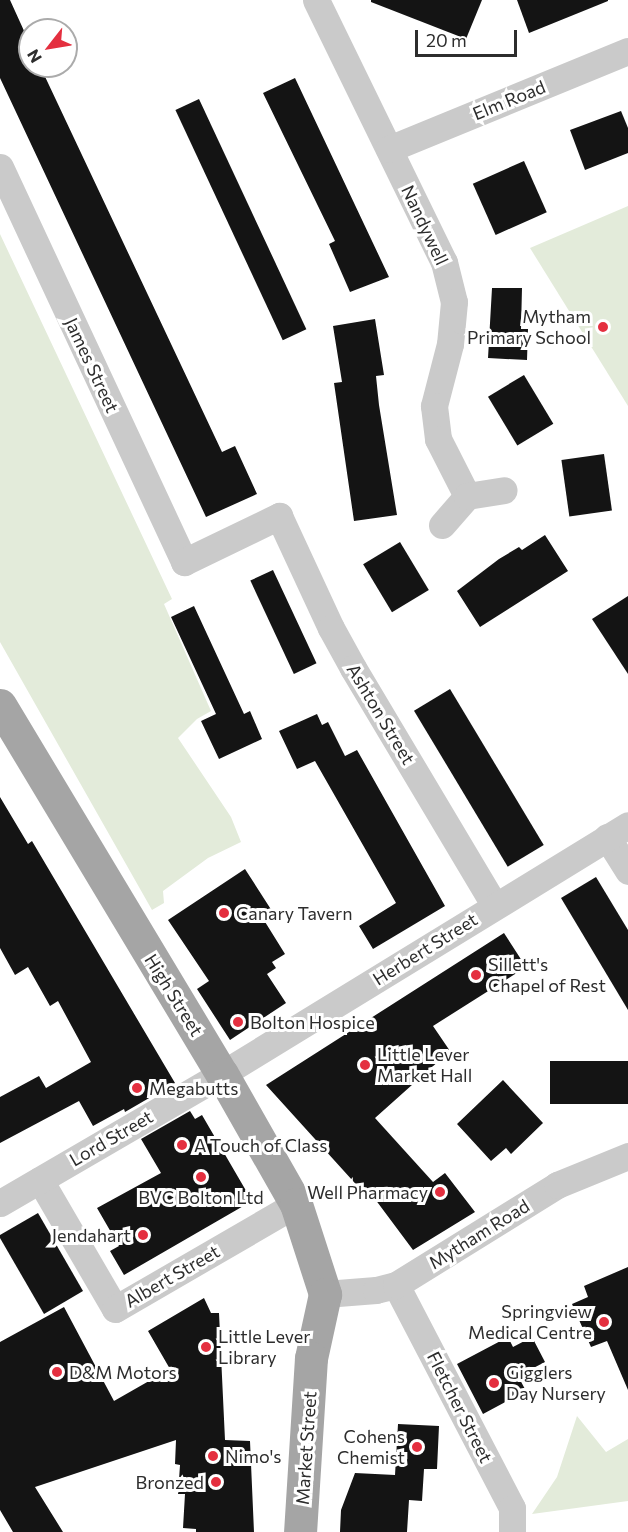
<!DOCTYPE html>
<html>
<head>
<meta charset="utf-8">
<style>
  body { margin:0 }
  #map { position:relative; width:628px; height:1532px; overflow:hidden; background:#fff; font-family:Commissioner,sans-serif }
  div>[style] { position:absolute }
  .green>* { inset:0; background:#e3ebda }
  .building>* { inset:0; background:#141414; transform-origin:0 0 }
  .minor>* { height:27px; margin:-13.5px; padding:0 13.5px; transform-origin:13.5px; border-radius:13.5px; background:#cacaca }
  .primary>* { height:33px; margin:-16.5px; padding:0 16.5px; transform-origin:16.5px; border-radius:16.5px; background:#a5a5a5 }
  .dots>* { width:16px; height:16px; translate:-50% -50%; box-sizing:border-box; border:3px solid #fff; border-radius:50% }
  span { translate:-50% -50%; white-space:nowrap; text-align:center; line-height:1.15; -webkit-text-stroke:6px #fff; paint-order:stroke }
  .street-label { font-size:18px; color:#2d2d2d }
  .poi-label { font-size:18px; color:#2d2d2d }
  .right { translate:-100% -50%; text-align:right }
  .left { translate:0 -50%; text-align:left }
  .north { position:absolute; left:18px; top:18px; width:60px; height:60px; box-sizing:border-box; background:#fff; border:2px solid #ababab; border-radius:50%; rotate:239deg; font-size:16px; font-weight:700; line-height:24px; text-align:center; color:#2d2d2d }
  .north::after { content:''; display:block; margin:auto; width:21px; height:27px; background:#e42f3f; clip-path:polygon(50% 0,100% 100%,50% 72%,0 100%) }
  .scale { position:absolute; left:415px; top:30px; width:102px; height:27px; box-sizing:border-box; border:3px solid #2d2d2d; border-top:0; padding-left:8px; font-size:18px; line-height:21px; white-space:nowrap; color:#2d2d2d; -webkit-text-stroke:4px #fff; paint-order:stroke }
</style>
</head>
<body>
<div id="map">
  <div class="green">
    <div style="clip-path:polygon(628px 206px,628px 406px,530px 248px)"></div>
    <div style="clip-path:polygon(0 234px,172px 599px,164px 604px,211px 711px,197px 719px,178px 738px,231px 817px,241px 842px,208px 858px,163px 891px,164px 903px,152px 910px,0 642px)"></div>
    <div style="clip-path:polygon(577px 1416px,606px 1452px,628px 1439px,628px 1501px,532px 1514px,557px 1477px)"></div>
  </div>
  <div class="building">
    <div style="clip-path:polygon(0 0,10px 0,30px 44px,30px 66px,40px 66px,222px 452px,235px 446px,257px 494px,206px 517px,0 78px)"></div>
    <div style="clip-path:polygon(371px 0,482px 0,466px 39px,371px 2px)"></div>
    <div style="clip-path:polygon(517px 0,608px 0,608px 1px,529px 33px)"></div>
    <div style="clip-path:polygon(295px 78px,389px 277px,350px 292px,329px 244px,335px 241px,263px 93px)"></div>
    <div style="left:199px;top:99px;width:254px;height:26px;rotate:65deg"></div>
    <div style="clip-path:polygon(621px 111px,628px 128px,628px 153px,585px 170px,570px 130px)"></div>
    <div style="left:524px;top:161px;width:56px;height:56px;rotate:66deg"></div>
    <div style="clip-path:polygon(492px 288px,522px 288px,521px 329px,528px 329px,527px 360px,488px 358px)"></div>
    <div style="clip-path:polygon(375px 319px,384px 375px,376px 376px,379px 405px,397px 515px,354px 521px,334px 383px,342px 382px,333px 326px)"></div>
    <div style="left:524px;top:375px;width:57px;height:42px;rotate:59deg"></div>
    <div style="left:604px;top:454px;width:57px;height:43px;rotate:82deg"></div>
    <div style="clip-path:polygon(545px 535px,568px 571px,480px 627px,457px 591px,499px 559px,519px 547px,522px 550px)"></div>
    <div style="left:400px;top:542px;width:56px;height:43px;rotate:59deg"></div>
    <div style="left:273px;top:570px;width:103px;height:25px;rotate:65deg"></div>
    <div style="clip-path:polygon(628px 596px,628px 674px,592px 619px)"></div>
    <div style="clip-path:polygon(194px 606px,244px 714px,250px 711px,262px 739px,219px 759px,201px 721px,216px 714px,171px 617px)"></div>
    <div style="left:450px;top:689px;width:182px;height:42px;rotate:59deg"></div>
    <div style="clip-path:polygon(317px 714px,322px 725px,328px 722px,345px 756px,357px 750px,445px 906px,373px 949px,359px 926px,396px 903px,315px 761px,297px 769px,279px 731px)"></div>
    <div style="clip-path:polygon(0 797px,28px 844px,32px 841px,175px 1083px,125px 1112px,124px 1109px,93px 1126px,79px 1101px,0 1143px,0 1097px,39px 1076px,46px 1088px,91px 1062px,58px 1001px,50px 1006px,28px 967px,15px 975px,0 948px)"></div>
    <div style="clip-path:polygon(245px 869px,272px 911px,262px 917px,285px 954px,272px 962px,276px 968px,267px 974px,286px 1003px,230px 1040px,197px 989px,209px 981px,168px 920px)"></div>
    <div style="clip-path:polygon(596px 877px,628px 930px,628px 1010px,561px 898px)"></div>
    <div style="clip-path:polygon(504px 933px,526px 967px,433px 1026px,450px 1051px,375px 1118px,433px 1182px,445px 1173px,475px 1212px,413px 1250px,375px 1199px,372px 1202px,266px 1085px)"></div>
    <div style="left:628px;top:1061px;width:43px;height:78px;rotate:90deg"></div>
    <div style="clip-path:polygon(503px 1080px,543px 1123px,511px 1154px,506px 1148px,491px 1161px,457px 1124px)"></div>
    <div style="clip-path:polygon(190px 1111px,195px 1119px,202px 1115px,252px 1201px,124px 1275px,110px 1251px,119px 1246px,97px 1208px,161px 1173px,141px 1139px)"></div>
    <div style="clip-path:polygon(38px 1213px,83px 1291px,44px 1314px,0 1238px,0 1235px)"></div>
    <div style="clip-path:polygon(628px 1267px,628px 1390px,607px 1341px,591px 1347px,572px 1304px,588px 1297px,584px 1286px)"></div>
    <div style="clip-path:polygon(204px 1298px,211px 1313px,219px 1313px,225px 1440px,250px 1441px,254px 1532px,196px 1532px,196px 1529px,183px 1528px,185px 1494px,178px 1494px,180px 1465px,175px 1464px,176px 1440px,35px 1487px,63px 1532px,13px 1532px,0 1510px,0 1342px,64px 1307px,114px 1401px,170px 1369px,148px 1331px)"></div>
    <div style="clip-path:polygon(508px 1337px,513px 1347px,532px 1337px,545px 1362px,518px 1376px,526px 1391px,483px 1414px,457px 1364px)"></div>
    <div style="clip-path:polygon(398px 1424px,439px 1426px,437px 1469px,424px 1469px,422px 1501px,409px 1500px,407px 1532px,340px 1532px,341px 1510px,355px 1473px,395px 1475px)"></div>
  </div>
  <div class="minor">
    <div style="left:316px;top:0;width:292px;rotate:64deg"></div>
    <div style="left:444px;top:262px;width:41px;rotate:76deg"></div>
    <div style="left:454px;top:302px;width:42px;rotate:95.4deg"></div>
    <div style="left:450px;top:344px;width:64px;rotate:104.5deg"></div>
    <div style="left:434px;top:406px;width:33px;rotate:83deg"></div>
    <div style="left:438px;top:439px;width:64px;rotate:63deg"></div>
    <div style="left:389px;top:149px;width:258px;rotate:-22.3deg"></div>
    <div style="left:0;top:167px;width:436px;rotate:65deg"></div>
    <div style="left:184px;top:562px;width:106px;rotate:-25.8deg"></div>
    <div style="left:279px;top:516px;width:123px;rotate:65.1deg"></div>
    <div style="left:331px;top:628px;width:46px;rotate:61.2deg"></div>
    <div style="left:353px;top:668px;width:277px;rotate:59.2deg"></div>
    <div style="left:442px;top:525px;width:38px;rotate:-49deg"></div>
    <div style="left:467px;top:496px;width:37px;rotate:-9deg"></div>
    <div style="left:607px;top:837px;width:40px;rotate:58deg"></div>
    <div style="left:40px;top:1180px;width:149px;rotate:59.8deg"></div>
    <div style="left:115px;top:1309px;width:209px;rotate:-30.1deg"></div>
    <div style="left:0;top:1203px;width:257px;rotate:-30.2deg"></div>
    <div style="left:222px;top:1074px;width:476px;rotate:-31.5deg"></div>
    <div style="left:396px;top:1285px;width:251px;rotate:62.5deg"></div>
    <div style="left:512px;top:1508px;width:24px;rotate:90deg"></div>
    <div style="left:325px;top:1294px;width:51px;rotate:-4.5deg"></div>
    <div style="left:376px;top:1290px;width:21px;rotate:-14deg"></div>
    <div style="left:396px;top:1285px;width:190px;rotate:-31.8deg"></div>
    <div style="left:557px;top:1185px;width:77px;rotate:-22.2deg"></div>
  </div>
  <div class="primary">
    <div style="left:0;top:705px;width:431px;rotate:59deg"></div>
    <div style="left:222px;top:1074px;width:150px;rotate:60.4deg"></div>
    <div style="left:296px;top:1204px;width:95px;rotate:72.1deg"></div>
    <div style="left:325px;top:1294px;width:66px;rotate:102.3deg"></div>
    <div style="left:311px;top:1358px;width:174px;rotate:93.6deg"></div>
  </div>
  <div class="dots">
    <div style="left:603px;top:327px;background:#e42f3f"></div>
    <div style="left:224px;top:913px;background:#e42f3f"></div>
    <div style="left:476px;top:975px;background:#e42f3f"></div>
    <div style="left:238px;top:1022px;background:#e42f3f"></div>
    <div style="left:365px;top:1065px;background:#e42f3f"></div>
    <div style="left:137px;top:1088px;background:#e42f3f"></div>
    <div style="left:182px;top:1145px;background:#e42f3f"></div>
    <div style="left:201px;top:1177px;background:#e42f3f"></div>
    <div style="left:440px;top:1192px;background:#e42f3f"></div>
    <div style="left:143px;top:1235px;background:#e42f3f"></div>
    <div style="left:604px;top:1322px;background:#e42f3f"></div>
    <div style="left:206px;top:1347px;background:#e42f3f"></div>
    <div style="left:57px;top:1372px;background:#e42f3f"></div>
    <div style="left:494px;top:1383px;background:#e42f3f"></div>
    <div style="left:417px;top:1447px;background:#e42f3f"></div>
    <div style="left:213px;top:1456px;background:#e42f3f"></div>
    <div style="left:216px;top:1482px;background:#e42f3f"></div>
  </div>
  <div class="street-label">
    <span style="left:509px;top:100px;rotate:-22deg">Elm Road</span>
    <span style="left:425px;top:225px;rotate:65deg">Nandywell</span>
    <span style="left:92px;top:365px;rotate:65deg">James Street</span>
    <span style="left:381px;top:714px;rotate:59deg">Ashton Street</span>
    <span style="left:425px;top:949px;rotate:-32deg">Herbert Street</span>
    <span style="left:174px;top:995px;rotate:58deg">High Street</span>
    <span style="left:111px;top:1138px;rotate:-30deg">Lord Street</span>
    <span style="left:479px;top:1234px;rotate:-32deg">Mytham Road</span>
    <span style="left:172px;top:1276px;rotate:-30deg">Albert Street</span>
    <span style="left:460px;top:1407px;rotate:63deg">Fletcher Street</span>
    <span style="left:306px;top:1448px;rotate:-86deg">Market Street</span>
  </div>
  <div class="poi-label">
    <span class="right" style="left:591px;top:327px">Mytham<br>Primary School</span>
    <span class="left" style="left:236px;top:913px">Canary Tavern</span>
    <span class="left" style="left:488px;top:975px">Sillett's<br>Chapel of Rest</span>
    <span class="left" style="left:250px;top:1022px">Bolton Hospice</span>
    <span class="left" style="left:377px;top:1065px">Little Lever<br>Market Hall</span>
    <span class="left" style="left:149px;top:1088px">Megabutts</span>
    <span class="left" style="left:194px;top:1145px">A Touch of Class</span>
    <span class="right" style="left:428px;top:1192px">Well Pharmacy</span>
    <span style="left:201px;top:1197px">BVC Bolton Ltd</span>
    <span class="right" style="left:131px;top:1235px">Jendahart</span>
    <span class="right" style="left:592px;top:1322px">Springview<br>Medical Centre</span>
    <span class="left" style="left:218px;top:1347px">Little Lever<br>Library</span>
    <span class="left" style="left:69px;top:1372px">D&amp;M Motors</span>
    <span class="left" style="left:506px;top:1383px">Gigglers<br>Day Nursery</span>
    <span class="right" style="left:405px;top:1447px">Cohens<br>Chemist</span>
    <span class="left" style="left:225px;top:1456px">Nimo's</span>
    <span class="right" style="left:204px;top:1482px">Bronzed</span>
  </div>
  <div class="north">N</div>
  <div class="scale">20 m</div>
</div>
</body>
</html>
